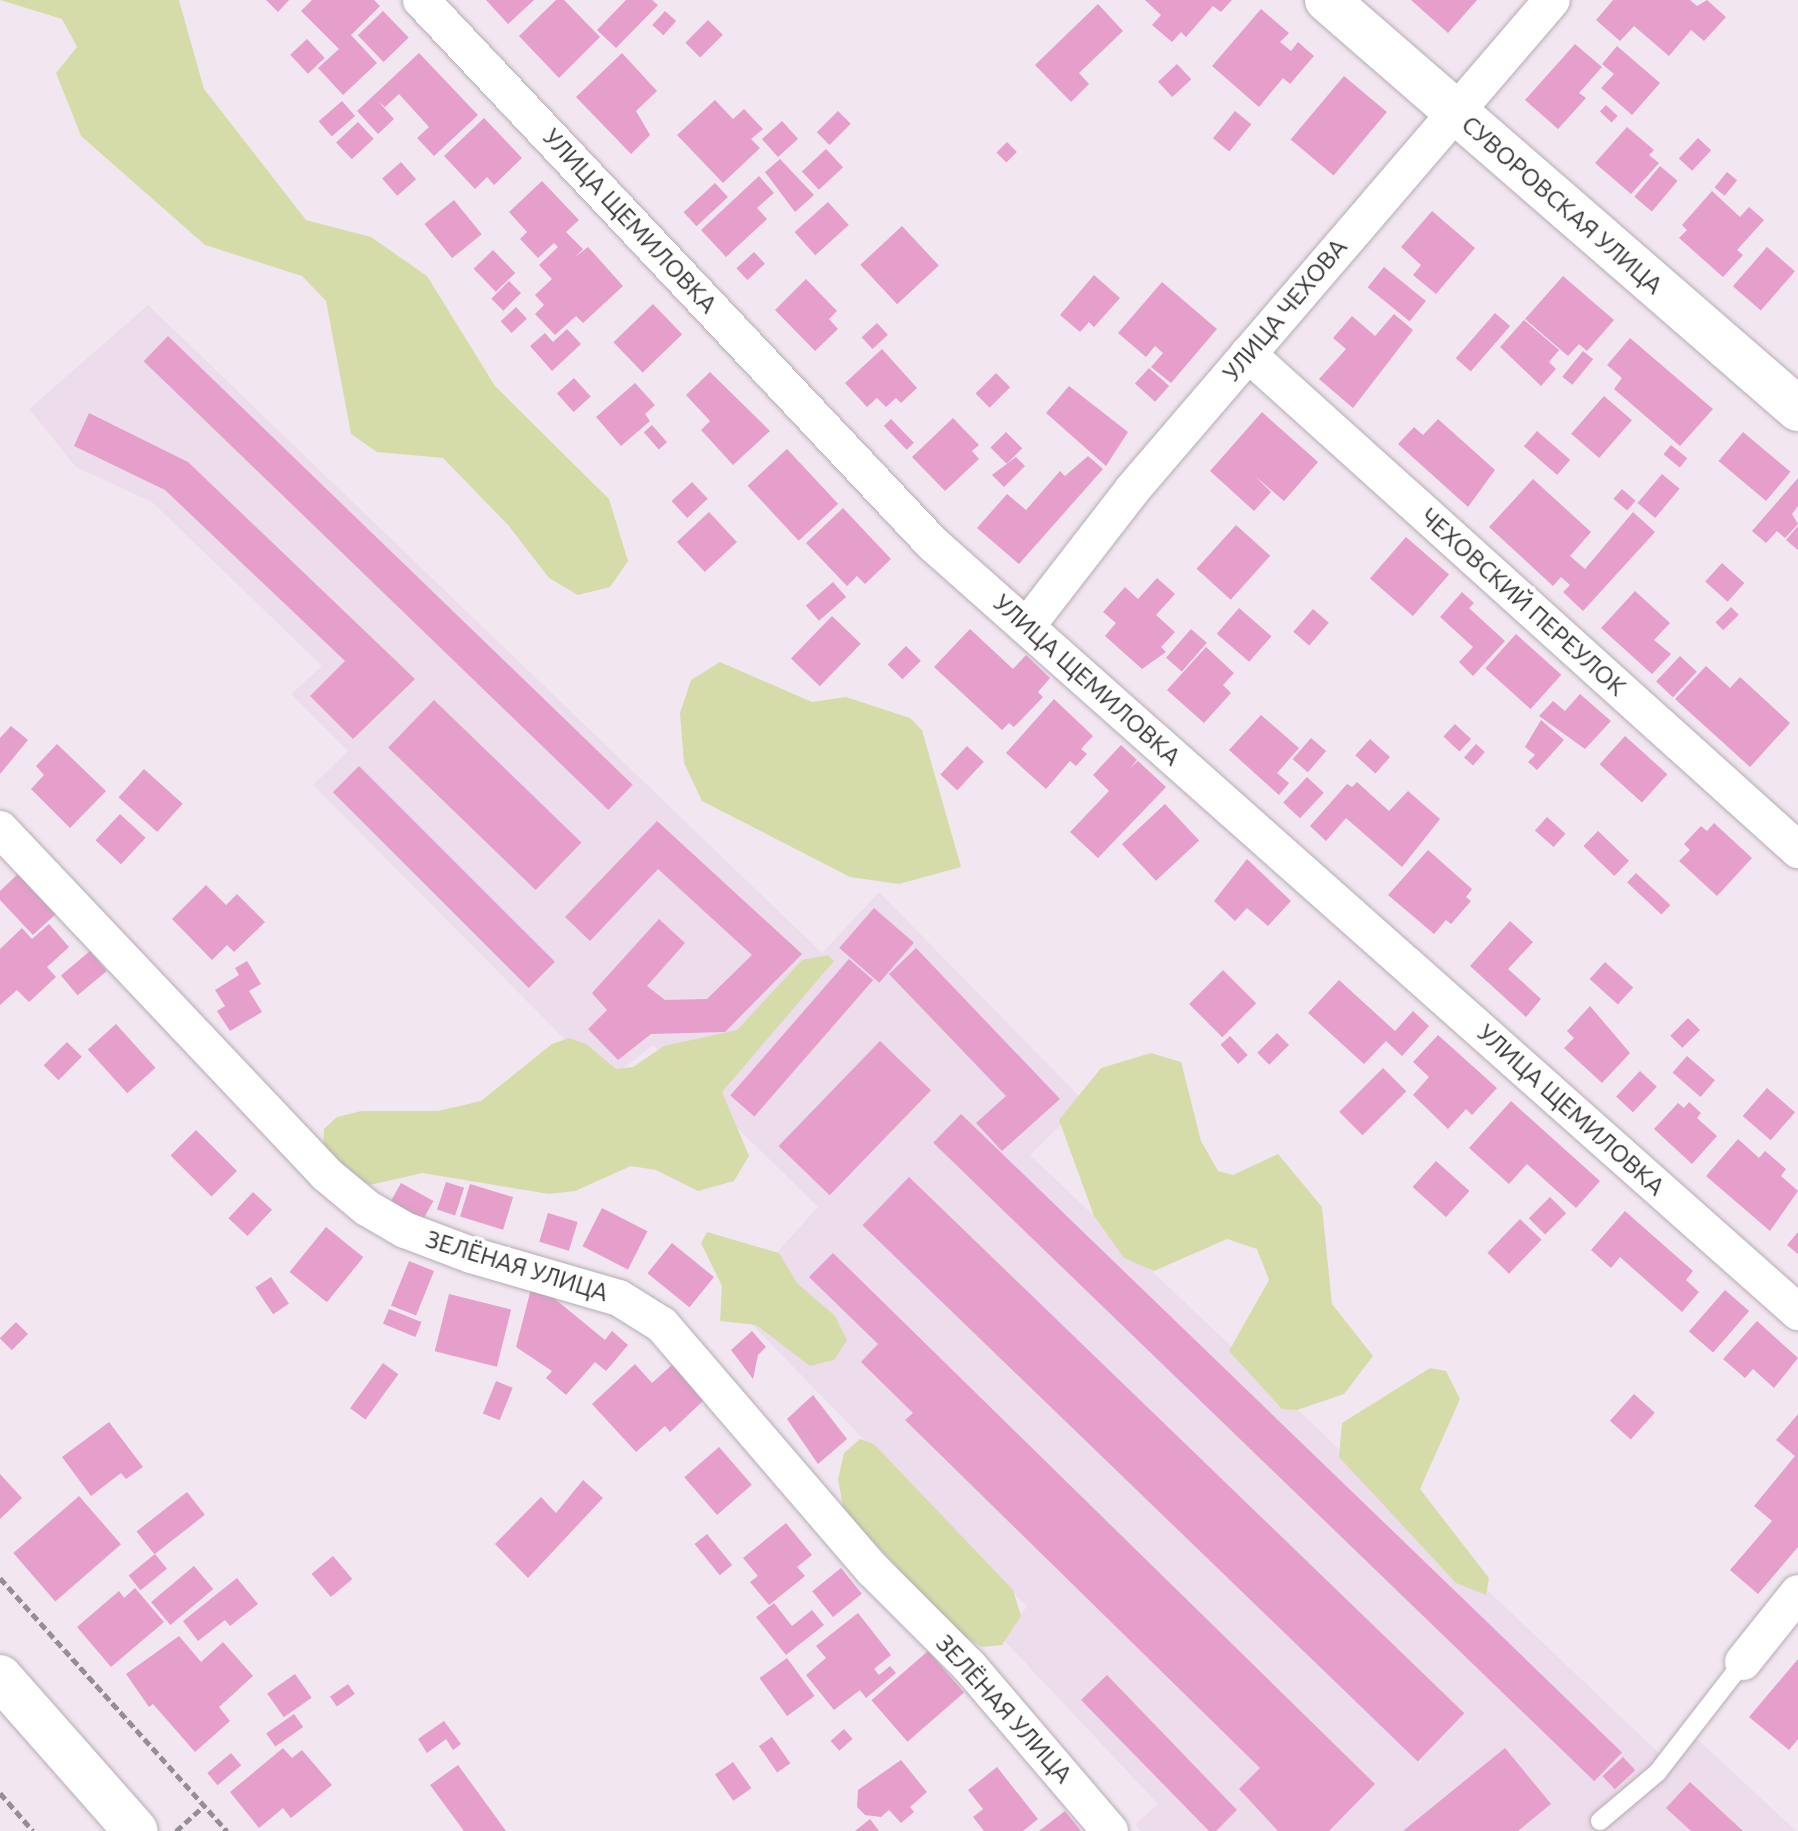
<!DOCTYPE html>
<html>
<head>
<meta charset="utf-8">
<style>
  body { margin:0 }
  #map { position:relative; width:1798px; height:1831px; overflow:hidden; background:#f2e7f1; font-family:Ubuntu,sans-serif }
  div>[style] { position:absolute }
  .built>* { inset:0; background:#eddcec }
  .green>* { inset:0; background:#d6dca9 }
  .building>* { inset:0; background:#e69ecb; transform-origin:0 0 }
  .path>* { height:5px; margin-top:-2.5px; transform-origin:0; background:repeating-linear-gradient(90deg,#968e95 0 8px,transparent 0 12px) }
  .roads { filter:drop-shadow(0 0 2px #b6acb5) drop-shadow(0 0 2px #b6acb5) }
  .lane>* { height:18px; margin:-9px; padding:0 9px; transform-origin:9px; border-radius:9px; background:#fff }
  .street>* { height:36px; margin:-18px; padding:0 18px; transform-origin:18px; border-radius:18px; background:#fff }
  .secondary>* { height:44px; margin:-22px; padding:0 22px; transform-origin:22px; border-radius:22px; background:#fff }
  span { translate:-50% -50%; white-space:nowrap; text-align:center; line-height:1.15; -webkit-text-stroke:8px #fff; paint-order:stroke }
  .street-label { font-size:24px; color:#373337 }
</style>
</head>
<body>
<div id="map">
  <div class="built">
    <div style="clip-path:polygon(148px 305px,822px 953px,879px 892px,1085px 1102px,1030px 1155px,1664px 1758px,1690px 1732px,1796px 1831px,1140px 1831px,1135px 1824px,1158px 1804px,1000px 1636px,1027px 1607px,731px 1303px,818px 1207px,653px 1045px,607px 1082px,313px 785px,348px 751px,291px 694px,322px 666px,152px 502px,76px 467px,29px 409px)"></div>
  </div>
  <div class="green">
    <div style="clip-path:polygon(0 0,179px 0,204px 89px,306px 220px,371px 237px,427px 276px,495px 386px,609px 499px,628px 561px,610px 587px,578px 595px,549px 578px,508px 525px,443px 458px,377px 452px,351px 434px,326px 301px,302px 276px,205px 245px,81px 136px,56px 73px,77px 47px,62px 19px)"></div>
    <div style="clip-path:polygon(720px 662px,812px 702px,846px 697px,910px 718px,922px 730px,961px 867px,899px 884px,850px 877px,702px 801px,684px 763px,680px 713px,691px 680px)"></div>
    <div style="clip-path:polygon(828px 955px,834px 961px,722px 1092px,749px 1156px,734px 1181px,698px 1191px,656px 1170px,631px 1166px,575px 1191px,549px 1194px,422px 1173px,370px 1185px,334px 1167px,323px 1152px,324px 1129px,337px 1117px,361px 1111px,438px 1111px,481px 1101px,552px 1044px,569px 1038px,586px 1044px,616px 1069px,633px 1067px,664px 1046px,737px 1030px,802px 960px)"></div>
    <div style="clip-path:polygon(1151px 1053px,1181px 1062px,1201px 1141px,1218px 1171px,1233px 1175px,1278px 1154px,1322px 1207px,1332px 1304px,1373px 1356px,1344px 1394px,1297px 1410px,1282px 1409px,1229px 1351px,1269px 1280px,1257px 1249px,1227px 1239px,1154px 1271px,1124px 1258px,1094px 1216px,1059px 1120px,1101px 1068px)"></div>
    <div style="clip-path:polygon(707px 1232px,779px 1253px,797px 1283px,835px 1316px,847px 1340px,834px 1360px,810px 1366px,756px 1325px,720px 1321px,722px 1286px,701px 1243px)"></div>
    <div style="clip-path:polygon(1430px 1368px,1446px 1371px,1460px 1399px,1420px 1489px,1489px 1578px,1486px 1595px,1456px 1583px,1339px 1457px,1342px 1423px)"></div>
    <div style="clip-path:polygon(860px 1439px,874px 1444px,1013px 1590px,1021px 1616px,1002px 1645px,982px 1647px,961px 1634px,844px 1511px,838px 1479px,844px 1453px)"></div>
  </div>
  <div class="building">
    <div style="clip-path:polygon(266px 0,289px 0,278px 12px)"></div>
    <div style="clip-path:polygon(312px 0,374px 0,380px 6px,351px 35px,377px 63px,343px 95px,318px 68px,339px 49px,301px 11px)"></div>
    <div style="clip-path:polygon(486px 0,534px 0,508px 24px)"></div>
    <div style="clip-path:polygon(556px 0,564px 0,600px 37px,559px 78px,519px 36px)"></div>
    <div style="clip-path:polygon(626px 0,652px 0,658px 5px,616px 48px,597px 30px)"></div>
    <div style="clip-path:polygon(1145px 0,1232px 0,1221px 12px,1213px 6px,1186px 37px,1181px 32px,1172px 42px,1152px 25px,1161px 15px)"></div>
    <div style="clip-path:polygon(1411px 0,1477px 0,1448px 33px)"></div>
    <div style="clip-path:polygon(1613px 0,1690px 0,1697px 6px,1707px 0,1726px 17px,1704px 41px,1691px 30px,1669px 56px,1634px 26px,1620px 41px,1596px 20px)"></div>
    <div style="clip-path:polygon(1098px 4px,1123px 31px,1079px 73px,1089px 84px,1071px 102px,1035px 65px)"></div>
    <div style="clip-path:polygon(1261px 9px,1289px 33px,1280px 42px,1291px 51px,1298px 42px,1314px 56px,1290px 84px,1283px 78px,1259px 107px,1212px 66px)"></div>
    <div style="left:383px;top:11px;width:37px;height:35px;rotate:46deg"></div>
    <div style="left:665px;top:11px;width:15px;height:19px;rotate:42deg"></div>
    <div style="left:708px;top:20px;width:21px;height:32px;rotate:45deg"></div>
    <div style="left:307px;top:39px;width:26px;height:23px;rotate:47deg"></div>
    <div style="clip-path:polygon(1575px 44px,1602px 67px,1579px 93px,1586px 98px,1558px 129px,1525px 100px)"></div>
    <div style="clip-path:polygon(1617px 46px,1660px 83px,1632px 115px,1601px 88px,1614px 74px,1602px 64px)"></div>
    <div style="clip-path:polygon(419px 53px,478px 115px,434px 156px,417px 138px,429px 127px,399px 94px,385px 107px,378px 101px,394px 119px,378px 134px,357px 111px)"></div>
    <div style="clip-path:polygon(622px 53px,657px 91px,636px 111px,650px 135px,631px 154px,576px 97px)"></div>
    <div style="left:1177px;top:64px;width:21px;height:26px;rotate:47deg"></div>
    <div style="left:1344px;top:76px;width:56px;height:83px;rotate:40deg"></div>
    <div style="clip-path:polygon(715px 100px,733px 119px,744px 109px,763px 129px,751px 139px,760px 148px,723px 183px,677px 135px)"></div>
    <div style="left:342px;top:101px;width:20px;height:31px;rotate:49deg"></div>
    <div style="left:1606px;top:105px;width:16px;height:9px;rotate:43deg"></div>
    <div style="left:838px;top:111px;width:18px;height:30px;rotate:45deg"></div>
    <div style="left:1235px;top:111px;width:21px;height:35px;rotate:39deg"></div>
    <div style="clip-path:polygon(484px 118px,522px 158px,494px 185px,487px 177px,475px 189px,444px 156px)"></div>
    <div style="left:782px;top:121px;width:24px;height:27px;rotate:48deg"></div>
    <div style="left:358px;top:122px;width:23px;height:30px;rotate:47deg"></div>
    <div style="clip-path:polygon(1627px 127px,1654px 150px,1649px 155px,1659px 163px,1631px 194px,1595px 163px)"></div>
    <div style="left:1698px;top:138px;width:18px;height:28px;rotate:43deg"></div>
    <div style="left:1007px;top:142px;width:14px;height:15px;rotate:45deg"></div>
    <div style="left:826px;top:149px;width:25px;height:33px;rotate:47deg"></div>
    <div style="clip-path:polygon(780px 159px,814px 195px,795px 212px,765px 172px)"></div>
    <div style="left:401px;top:162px;width:23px;height:25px;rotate:49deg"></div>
    <div style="left:1660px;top:166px;width:23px;height:40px;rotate:40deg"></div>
    <div style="left:1727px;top:172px;width:13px;height:20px;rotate:39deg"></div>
    <div style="clip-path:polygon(759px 176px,774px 193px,757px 208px,767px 219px,726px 257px,701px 230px)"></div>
    <div style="clip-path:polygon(542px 181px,579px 220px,566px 232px,583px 249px,575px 257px,588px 247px,623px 286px,583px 323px,576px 316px,555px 335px,535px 314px,544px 305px,535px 295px,552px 279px,539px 265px,558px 247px,554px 243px,538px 258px,520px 239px,527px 232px,509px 212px)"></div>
    <div style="left:715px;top:183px;width:19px;height:43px;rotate:47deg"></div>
    <div style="clip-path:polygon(1712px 191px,1740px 217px,1749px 207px,1764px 220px,1737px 250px,1743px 255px,1723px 277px,1679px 238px,1687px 230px,1682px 225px)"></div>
    <div style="left:454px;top:200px;width:44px;height:38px;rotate:51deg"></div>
    <div style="left:828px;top:202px;width:31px;height:45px;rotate:48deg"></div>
    <div style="clip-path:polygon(1432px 211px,1475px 248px,1436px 294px,1413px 275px,1421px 265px,1401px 247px)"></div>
    <div style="left:902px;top:226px;width:54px;height:57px;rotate:47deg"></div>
    <div style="left:1767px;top:247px;width:37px;height:52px;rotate:41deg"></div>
    <div style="left:493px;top:250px;width:32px;height:27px;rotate:46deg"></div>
    <div style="left:754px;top:252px;width:16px;height:24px;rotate:47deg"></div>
    <div style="left:1384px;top:267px;width:54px;height:26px;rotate:39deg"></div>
    <div style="clip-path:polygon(1094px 275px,1120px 298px,1094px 327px,1089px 322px,1080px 332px,1060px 315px)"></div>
    <div style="clip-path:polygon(1563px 276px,1614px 320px,1587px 351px,1579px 344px,1568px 356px,1525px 319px)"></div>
    <div style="clip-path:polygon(806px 279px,837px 311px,829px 319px,838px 329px,815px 351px,775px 310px)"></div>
    <div style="left:509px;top:281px;width:17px;height:25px;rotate:45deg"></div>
    <div style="clip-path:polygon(1162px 282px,1217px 329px,1171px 383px,1151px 367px,1163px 353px,1155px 346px,1146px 357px,1118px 333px)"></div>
    <div style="left:653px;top:304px;width:42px;height:55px;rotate:46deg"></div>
    <div style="left:516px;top:307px;width:16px;height:21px;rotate:47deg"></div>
    <div style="left:1495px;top:313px;width:20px;height:60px;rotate:41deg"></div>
    <div style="clip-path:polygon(1394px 314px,1413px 330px,1353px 408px,1319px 379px,1346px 349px,1333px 338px,1352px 316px,1375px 336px)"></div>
    <div style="clip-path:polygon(1524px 320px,1559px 350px,1549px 362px,1556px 369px,1541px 386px,1500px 347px)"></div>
    <div style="left:877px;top:323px;width:16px;height:21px;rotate:47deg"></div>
    <div style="clip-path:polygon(567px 329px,581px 344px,552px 371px,530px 346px,545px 333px,553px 342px)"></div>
    <div style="left:168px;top:336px;width:646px;height:35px;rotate:44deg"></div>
    <div style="clip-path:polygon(1630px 338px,1713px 409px,1680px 446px,1614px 389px,1622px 378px,1607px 365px)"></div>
    <div style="clip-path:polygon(882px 349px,917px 388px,901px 403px,896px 398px,886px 407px,877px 398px,867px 407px,845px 383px)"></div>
    <div style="left:1583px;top:351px;width:13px;height:33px;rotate:39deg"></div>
    <div style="left:1149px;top:368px;width:27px;height:21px;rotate:42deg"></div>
    <div style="clip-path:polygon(710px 372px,770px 431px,733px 465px,701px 430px,710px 421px,686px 395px)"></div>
    <div style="left:996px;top:373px;width:20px;height:29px;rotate:45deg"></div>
    <div style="left:574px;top:378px;width:25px;height:23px;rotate:48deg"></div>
    <div style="clip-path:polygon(635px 383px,655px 405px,645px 414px,650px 421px,621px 446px,596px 417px)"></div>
    <div style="clip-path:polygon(1069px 386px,1128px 432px,1106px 466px,1046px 413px)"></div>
    <div style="left:1604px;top:396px;width:37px;height:50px;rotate:41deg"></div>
    <div style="clip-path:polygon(1262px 412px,1318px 462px,1284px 501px,1255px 476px,1271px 492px,1254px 511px,1210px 471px)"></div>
    <div style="clip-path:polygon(89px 413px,188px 462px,415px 679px,353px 739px,310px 696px,345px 661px,165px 490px,74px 446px)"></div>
    <div style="clip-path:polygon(953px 418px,979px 445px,972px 451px,979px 459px,945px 491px,912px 457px)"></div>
    <div style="left:891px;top:419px;width:33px;height:10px;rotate:46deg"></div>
    <div style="clip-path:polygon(1438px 419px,1495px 470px,1468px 507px,1398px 444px,1414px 427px,1423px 435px)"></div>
    <div style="left:652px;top:425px;width:23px;height:11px;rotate:49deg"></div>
    <div style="left:1537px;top:431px;width:44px;height:20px;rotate:41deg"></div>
    <div style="left:1006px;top:432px;width:23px;height:22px;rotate:45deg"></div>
    <div style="left:1743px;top:432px;width:62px;height:38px;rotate:40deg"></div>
    <div style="left:1671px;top:445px;width:21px;height:12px;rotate:39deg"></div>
    <div style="left:787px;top:449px;width:75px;height:54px;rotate:47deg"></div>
    <div style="clip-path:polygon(1088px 456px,1103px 469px,1019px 564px,977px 528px,1007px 494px,1026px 510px,1060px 471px,1065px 476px)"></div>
    <div style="clip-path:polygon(1016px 457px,1025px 466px,1004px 487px,992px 475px)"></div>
    <div style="left:1662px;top:474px;width:23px;height:38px;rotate:40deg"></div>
    <div style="clip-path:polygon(1798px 478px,1798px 506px,1792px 514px,1798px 524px,1785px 538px,1777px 531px,1766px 543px,1752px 531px)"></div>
    <div style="clip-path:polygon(1533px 479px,1591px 532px,1570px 556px,1585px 569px,1633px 512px,1655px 532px,1583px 611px,1563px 592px,1570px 585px,1561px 577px,1553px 586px,1489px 527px)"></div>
    <div style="left:692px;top:482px;width:23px;height:28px;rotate:47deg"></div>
    <div style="left:1622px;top:489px;width:18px;height:13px;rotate:41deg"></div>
    <div style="clip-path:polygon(843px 508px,891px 559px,865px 584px,857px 576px,847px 586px,806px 543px)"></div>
    <div style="left:709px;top:512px;width:41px;height:44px;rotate:47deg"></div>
    <div style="left:1236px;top:525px;width:46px;height:59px;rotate:42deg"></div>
    <div style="clip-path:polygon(1798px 526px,1798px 550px,1786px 540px)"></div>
    <div style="left:1406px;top:537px;width:57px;height:55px;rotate:41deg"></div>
    <div style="left:1722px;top:563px;width:30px;height:25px;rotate:42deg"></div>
    <div style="clip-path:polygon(1157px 578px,1175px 594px,1156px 615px,1175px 632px,1161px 647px,1166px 652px,1142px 669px,1105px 636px,1116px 623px,1103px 612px,1125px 587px,1138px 599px)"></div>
    <div style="left:833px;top:582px;width:20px;height:36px;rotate:49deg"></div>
    <div style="clip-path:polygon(1635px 591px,1670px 623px,1654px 640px,1671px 654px,1652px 674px,1601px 628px)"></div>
    <div style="clip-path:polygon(1462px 592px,1474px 603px,1469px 608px,1505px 641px,1473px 676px,1459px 662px,1473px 647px,1440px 617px)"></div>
    <div style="left:1731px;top:607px;width:11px;height:22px;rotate:45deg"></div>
    <div style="left:1239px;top:608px;width:43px;height:34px;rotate:41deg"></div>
    <div style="left:1313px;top:609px;width:21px;height:30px;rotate:41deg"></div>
    <div style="left:832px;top:616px;width:40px;height:59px;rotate:44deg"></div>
    <div style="clip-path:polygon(970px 629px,1013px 669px,1026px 655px,1050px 678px,1038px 692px,1043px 697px,1014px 727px,1009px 723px,1002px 730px,934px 667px)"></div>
    <div style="left:1191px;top:629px;width:21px;height:38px;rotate:41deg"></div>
    <div style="left:1516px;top:634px;width:61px;height:46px;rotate:42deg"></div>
    <div style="left:906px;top:646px;width:21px;height:26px;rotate:45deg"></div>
    <div style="clip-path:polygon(1206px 647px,1234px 673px,1223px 685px,1231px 693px,1204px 723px,1167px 690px)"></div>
    <div style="left:1680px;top:656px;width:23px;height:35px;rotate:43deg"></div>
    <div style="clip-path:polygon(1706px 666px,1730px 688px,1740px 677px,1790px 723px,1750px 767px,1675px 699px)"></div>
    <div style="clip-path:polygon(1580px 694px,1611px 721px,1585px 749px,1539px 716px,1553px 701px,1565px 711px)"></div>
    <div style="clip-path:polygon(1054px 699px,1093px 736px,1081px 749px,1087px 754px,1076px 766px,1070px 761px,1046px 789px,1006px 753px)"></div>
    <div style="left:434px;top:700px;width:205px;height:66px;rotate:44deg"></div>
    <div style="clip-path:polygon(1261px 715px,1299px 748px,1277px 773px,1289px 783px,1279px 795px,1229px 750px)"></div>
    <div style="clip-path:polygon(1541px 720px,1564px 740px,1537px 770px,1528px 762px,1535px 755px,1525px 747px)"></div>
    <div style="left:1455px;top:724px;width:22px;height:17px;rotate:43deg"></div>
    <div style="clip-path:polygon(11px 726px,28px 740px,0 774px,0 738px)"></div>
    <div style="left:1625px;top:736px;width:57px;height:38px;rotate:42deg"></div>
    <div style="left:1311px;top:738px;width:20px;height:28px;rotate:41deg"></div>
    <div style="left:1370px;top:739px;width:27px;height:22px;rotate:42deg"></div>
    <div style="clip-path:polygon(57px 744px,106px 791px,70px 828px,31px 789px,44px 775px,36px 766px)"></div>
    <div style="left:1476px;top:744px;width:12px;height:18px;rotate:42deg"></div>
    <div style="clip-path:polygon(1121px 745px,1137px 760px,1130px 768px,1138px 761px,1166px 787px,1098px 858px,1070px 832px,1109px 791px,1093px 775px)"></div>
    <div style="left:967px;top:746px;width:23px;height:39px;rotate:43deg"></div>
    <div style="left:359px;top:766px;width:277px;height:37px;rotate:45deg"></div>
    <div style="left:144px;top:769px;width:52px;height:38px;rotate:42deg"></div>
    <div style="left:1307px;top:777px;width:23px;height:35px;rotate:43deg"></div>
    <div style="clip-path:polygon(1357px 782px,1389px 811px,1408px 791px,1440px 819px,1402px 867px,1346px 818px,1326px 841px,1310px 826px,1347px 784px,1352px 787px)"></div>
    <div style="left:1165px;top:804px;width:50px;height:59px;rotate:47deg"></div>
    <div style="left:120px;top:814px;width:35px;height:36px;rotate:43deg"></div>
    <div style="left:1547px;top:817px;width:25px;height:18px;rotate:42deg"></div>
    <div style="clip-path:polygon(657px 821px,802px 954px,725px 1032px,651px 1034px,618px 1060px,588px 1029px,607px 1010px,592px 993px,659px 919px,685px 943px,647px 986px,665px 1000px,707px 999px,752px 955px,658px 869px,590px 941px,565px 917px)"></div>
    <div style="clip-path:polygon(1714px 823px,1752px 858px,1717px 896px,1679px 861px,1690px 850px,1684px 844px,1701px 826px,1707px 831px)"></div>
    <div style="left:1598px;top:831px;width:43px;height:21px;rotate:44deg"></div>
    <div style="clip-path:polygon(1428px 850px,1472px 889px,1466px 897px,1471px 901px,1451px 924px,1446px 920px,1434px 934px,1388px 895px)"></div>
    <div style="clip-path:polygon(1247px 859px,1291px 901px,1268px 926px,1247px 908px,1235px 921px,1214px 901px)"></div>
    <div style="clip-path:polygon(20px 872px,58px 912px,33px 935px,0 900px,0 891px)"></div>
    <div style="left:1636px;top:873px;width:47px;height:13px;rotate:43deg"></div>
    <div style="clip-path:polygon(206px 885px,226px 905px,237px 894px,265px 922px,234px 952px,227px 945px,212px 960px,172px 919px)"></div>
    <div style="left:874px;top:908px;width:53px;height:53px;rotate:41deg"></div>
    <div style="clip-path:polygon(1510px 921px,1533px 942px,1508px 969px,1541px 999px,1526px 1017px,1470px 966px)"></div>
    <div style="clip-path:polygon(49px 924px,69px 947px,47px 967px,56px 977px,29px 1002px,17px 990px,0 1005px,0 949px,22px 928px,32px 939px)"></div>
    <div style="clip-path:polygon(916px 948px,1060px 1099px,1002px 1151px,976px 1123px,1006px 1096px,889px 974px)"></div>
    <div style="left:90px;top:951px;width:26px;height:38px;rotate:50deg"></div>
    <div style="left:849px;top:959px;width:32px;height:181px;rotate:41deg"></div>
    <div style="clip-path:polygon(247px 961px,261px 984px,249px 991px,262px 1012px,230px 1031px,217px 1011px,225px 1006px,215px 990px,239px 975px,235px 968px)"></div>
    <div style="left:1605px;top:962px;width:38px;height:23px;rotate:42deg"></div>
    <div style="left:1223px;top:970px;width:47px;height:48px;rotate:45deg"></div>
    <div style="clip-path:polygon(1339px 980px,1395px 1031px,1413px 1011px,1429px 1026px,1402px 1056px,1386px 1041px,1364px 1064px,1308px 1013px)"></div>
    <div style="clip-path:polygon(1590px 1006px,1630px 1053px,1602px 1083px,1564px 1048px,1574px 1038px,1567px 1031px)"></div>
    <div style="left:1688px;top:1018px;width:17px;height:25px;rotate:45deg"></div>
    <div style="left:116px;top:1024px;width:59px;height:38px;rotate:48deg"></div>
    <div style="left:1277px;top:1033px;width:17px;height:28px;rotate:45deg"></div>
    <div style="clip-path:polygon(1438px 1035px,1497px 1088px,1472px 1115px,1466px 1109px,1448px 1129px,1413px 1095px,1429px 1077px,1413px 1062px)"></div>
    <div style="left:1230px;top:1036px;width:26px;height:13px;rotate:47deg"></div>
    <div style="left:880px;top:1041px;width:71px;height:146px;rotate:44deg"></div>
    <div style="left:67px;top:1042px;width:21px;height:33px;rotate:45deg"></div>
    <div style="left:1687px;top:1056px;width:37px;height:22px;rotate:41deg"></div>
    <div style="left:1383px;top:1068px;width:33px;height:62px;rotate:45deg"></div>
    <div style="left:1640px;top:1071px;width:23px;height:35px;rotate:43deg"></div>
    <div style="left:1767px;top:1088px;width:37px;height:37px;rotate:41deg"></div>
    <div style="clip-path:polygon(1511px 1101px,1600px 1181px,1576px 1208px,1527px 1164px,1509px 1184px,1469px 1148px)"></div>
    <div style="clip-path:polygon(1689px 1102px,1701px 1113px,1697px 1118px,1717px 1136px,1692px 1164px,1654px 1129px,1678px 1103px,1684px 1108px)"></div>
    <div style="left:961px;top:1114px;width:919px;height:40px;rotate:44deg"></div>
    <div style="left:196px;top:1130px;width:58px;height:36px;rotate:45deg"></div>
    <div style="clip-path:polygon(1738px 1139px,1759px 1158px,1765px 1151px,1786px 1169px,1781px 1176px,1798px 1191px,1770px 1231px,1706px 1176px)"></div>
    <div style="left:1436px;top:1161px;width:45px;height:35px;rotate:42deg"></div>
    <div style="left:909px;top:1177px;width:772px;height:67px;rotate:44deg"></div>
    <div style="left:446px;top:1182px;width:19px;height:29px;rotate:18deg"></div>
    <div style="left:401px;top:1183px;width:37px;height:23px;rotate:29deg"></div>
    <div style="left:470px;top:1184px;width:45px;height:34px;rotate:17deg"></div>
    <div style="left:253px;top:1192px;width:26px;height:36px;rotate:43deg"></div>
    <div style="left:1550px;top:1197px;width:23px;height:30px;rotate:45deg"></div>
    <div style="left:602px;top:1208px;width:51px;height:43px;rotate:27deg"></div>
    <div style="clip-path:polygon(1625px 1211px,1693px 1271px,1686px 1280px,1699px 1292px,1682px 1312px,1620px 1257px,1611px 1268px,1591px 1250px)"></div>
    <div style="left:548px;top:1213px;width:31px;height:30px;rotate:17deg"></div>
    <div style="left:1520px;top:1219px;width:30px;height:47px;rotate:44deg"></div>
    <div style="left:326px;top:1227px;width:48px;height:58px;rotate:39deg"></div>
    <div style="clip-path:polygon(1798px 1232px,1798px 1254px,1787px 1245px)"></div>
    <div style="left:672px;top:1243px;width:54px;height:39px;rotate:39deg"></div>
    <div style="clip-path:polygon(833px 1253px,1375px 1784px,1329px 1831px,1278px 1831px,1239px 1789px,1260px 1768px,905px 1420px,913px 1413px,861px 1362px,878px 1344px,809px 1277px)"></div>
    <div style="left:409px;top:1261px;width:27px;height:48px;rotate:22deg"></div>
    <div style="left:271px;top:1277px;width:32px;height:19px;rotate:56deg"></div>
    <div style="clip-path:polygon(533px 1281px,605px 1340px,612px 1331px,628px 1345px,606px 1371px,595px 1362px,566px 1395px,546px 1378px,552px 1371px,516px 1347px)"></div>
    <div style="left:1725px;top:1290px;width:32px;height:55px;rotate:41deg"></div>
    <div style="left:449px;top:1294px;width:64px;height:59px;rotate:14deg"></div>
    <div style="left:389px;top:1309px;width:35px;height:16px;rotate:22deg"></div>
    <div style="clip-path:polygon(1757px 1321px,1798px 1358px,1774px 1388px,1753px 1369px,1745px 1378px,1723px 1359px)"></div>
    <div style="left:16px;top:1322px;width:17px;height:23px;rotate:45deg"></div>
    <div style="clip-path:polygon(752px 1331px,766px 1347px,758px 1355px,753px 1379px,731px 1350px)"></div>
    <div style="left:383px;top:1363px;width:19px;height:56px;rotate:36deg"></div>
    <div style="clip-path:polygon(674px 1363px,706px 1398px,670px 1432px,665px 1426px,636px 1452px,592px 1404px,635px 1364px,652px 1383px)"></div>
    <div style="left:496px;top:1381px;width:18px;height:35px;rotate:22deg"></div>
    <div style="left:1634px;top:1394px;width:28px;height:36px;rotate:42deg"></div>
    <div style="clip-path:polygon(813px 1395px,847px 1439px,818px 1464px,787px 1419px)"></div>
    <div style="clip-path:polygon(1798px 1414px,1798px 1547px,1758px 1594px,1730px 1570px,1772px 1521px,1754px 1506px,1795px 1456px,1776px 1440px)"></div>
    <div style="clip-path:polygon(109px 1422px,143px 1467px,126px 1479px,121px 1473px,91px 1496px,62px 1457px)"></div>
    <div style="left:719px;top:1447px;width:50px;height:46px;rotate:49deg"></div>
    <div style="clip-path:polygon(0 1474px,22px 1498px,0 1519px)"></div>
    <div style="clip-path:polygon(583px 1480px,603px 1498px,528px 1578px,495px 1544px,541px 1497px,556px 1513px)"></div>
    <div style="left:187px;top:1492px;width:29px;height:64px;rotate:52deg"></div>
    <div style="left:79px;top:1496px;width:64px;height:87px;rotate:49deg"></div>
    <div style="clip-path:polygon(786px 1523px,812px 1555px,797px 1567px,805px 1576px,769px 1605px,750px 1582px,758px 1576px,743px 1558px)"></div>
    <div style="left:707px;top:1534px;width:40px;height:16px;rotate:51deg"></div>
    <div style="left:155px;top:1554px;width:19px;height:34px;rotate:51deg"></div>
    <div style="left:333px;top:1556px;width:30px;height:28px;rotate:50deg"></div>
    <div style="left:194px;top:1566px;width:30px;height:56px;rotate:50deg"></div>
    <div style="left:841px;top:1568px;width:33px;height:37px;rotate:51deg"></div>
    <div style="clip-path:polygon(237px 1578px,258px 1604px,230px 1626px,225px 1620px,198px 1641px,183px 1621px)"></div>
    <div style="clip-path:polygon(135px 1588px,164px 1622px,111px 1667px,77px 1627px,119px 1591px,124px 1598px)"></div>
    <div style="clip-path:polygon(774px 1603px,792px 1626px,812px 1610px,824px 1625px,786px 1655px,756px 1617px)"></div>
    <div style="clip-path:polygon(858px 1613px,891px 1655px,874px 1669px,879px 1675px,890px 1666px,896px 1673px,866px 1698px,860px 1690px,834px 1710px,806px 1675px,826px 1658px,816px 1646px)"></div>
    <div style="clip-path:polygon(179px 1636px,201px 1662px,223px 1642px,253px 1676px,219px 1707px,230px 1721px,195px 1752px,153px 1704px,149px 1707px,126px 1674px)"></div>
    <div style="left:928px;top:1651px;width:55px;height:75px;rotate:49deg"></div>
    <div style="left:787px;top:1658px;width:47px;height:34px;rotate:54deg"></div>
    <div style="clip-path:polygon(1798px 1659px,1798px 1739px,1789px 1750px,1749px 1717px)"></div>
    <div style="left:295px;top:1674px;width:29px;height:34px;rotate:55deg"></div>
    <div style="clip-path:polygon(1107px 1675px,1237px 1810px,1216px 1831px,1209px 1831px,1081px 1700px)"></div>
    <div style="left:348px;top:1684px;width:12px;height:22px;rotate:55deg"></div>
    <div style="left:294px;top:1714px;width:16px;height:34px;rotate:55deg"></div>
    <div style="clip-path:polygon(444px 1721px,461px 1744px,453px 1750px,446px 1739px,427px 1753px,418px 1739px)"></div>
    <div style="left:844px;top:1729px;width:13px;height:18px;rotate:48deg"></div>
    <div style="left:772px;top:1737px;width:32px;height:16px;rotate:55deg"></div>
    <div style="clip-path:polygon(283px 1748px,292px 1758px,302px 1750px,332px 1785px,291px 1818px,283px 1808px,259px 1828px,230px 1792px)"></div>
    <div style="clip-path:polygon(1505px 1748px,1551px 1804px,1518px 1831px,1403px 1831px)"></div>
    <div style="left:231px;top:1753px;width:16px;height:31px;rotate:50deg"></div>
    <div style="left:1623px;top:1757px;width:18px;height:28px;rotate:47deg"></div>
    <div style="clip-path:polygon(901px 1760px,927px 1792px,910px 1807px,914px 1812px,901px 1823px,889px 1810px,881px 1817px,865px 1815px,857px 1807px,858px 1790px)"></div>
    <div style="left:733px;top:1762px;width:32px;height:22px;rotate:55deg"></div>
    <div style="clip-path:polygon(458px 1765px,506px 1831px,464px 1831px,430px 1785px)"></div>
    <div style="clip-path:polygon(997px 1767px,1038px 1819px,1023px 1831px,984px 1831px,973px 1817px,983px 1809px,968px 1790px)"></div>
    <div style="clip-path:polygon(1690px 1782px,1743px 1831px,1691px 1831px,1666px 1808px)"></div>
    <div style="clip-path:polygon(1065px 1811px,1081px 1831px,1039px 1831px)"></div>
    <div style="clip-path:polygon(870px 1819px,879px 1831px,855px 1831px)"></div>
  </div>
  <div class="path">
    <div style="left:0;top:1578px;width:340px;rotate:48.1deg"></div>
    <div style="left:0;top:1793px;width:50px;rotate:49deg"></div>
    <div style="left:176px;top:1831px;width:40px;rotate:-42deg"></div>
  </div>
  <div class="roads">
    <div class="lane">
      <div style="left:1600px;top:1821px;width:75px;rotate:-40.1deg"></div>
      <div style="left:1657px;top:1773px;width:140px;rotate:-52.2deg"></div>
    </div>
    <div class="street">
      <div style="left:421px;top:0;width:747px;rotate:46.74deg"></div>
      <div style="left:933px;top:544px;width:1157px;rotate:41.6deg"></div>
      <div style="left:1248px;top:354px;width:741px;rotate:42.04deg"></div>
      <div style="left:1027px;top:626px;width:172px;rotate:-52.3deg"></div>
      <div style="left:1132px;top:490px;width:645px;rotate:-49.4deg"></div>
      <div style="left:0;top:829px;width:475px;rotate:46.6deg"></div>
      <div style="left:326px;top:1174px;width:53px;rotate:39.7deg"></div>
      <div style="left:367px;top:1208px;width:44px;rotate:30.1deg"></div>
      <div style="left:405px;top:1230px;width:71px;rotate:20.7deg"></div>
      <div style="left:471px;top:1255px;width:154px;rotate:16.2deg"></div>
      <div style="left:619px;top:1298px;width:51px;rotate:32.1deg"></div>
      <div style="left:662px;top:1325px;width:323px;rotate:49.3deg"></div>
      <div style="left:873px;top:1570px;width:136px;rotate:45deg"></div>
      <div style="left:969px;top:1666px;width:217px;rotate:49.5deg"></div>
      <div style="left:1743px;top:1662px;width:88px;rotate:-51.4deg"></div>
    </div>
    <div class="secondary">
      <div style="left:1327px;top:0;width:624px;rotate:40.97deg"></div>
      <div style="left:0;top:1677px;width:205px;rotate:48.6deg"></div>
    </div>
  </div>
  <div class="street-label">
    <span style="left:1562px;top:205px;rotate:41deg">СУВОРОВСКАЯ УЛИЦА</span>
    <span style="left:630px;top:221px;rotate:47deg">УЛИЦА ЩЕМИЛОВКА</span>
    <span style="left:1285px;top:310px;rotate:-50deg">УЛИЦА ЧЕХОВА</span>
    <span style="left:1523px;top:602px;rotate:42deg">ЧЕХОВСКИЙ ПЕРЕУЛОК</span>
    <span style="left:1087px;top:680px;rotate:42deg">УЛИЦА ЩЕМИЛОВКА</span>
    <span style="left:1571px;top:1110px;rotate:42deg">УЛИЦА ЩЕМИЛОВКА</span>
    <span style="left:517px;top:1266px;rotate:17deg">ЗЕЛЁНАЯ УЛИЦА</span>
    <span style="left:1004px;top:1709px;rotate:48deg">ЗЕЛЁНАЯ УЛИЦА</span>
  </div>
</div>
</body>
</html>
